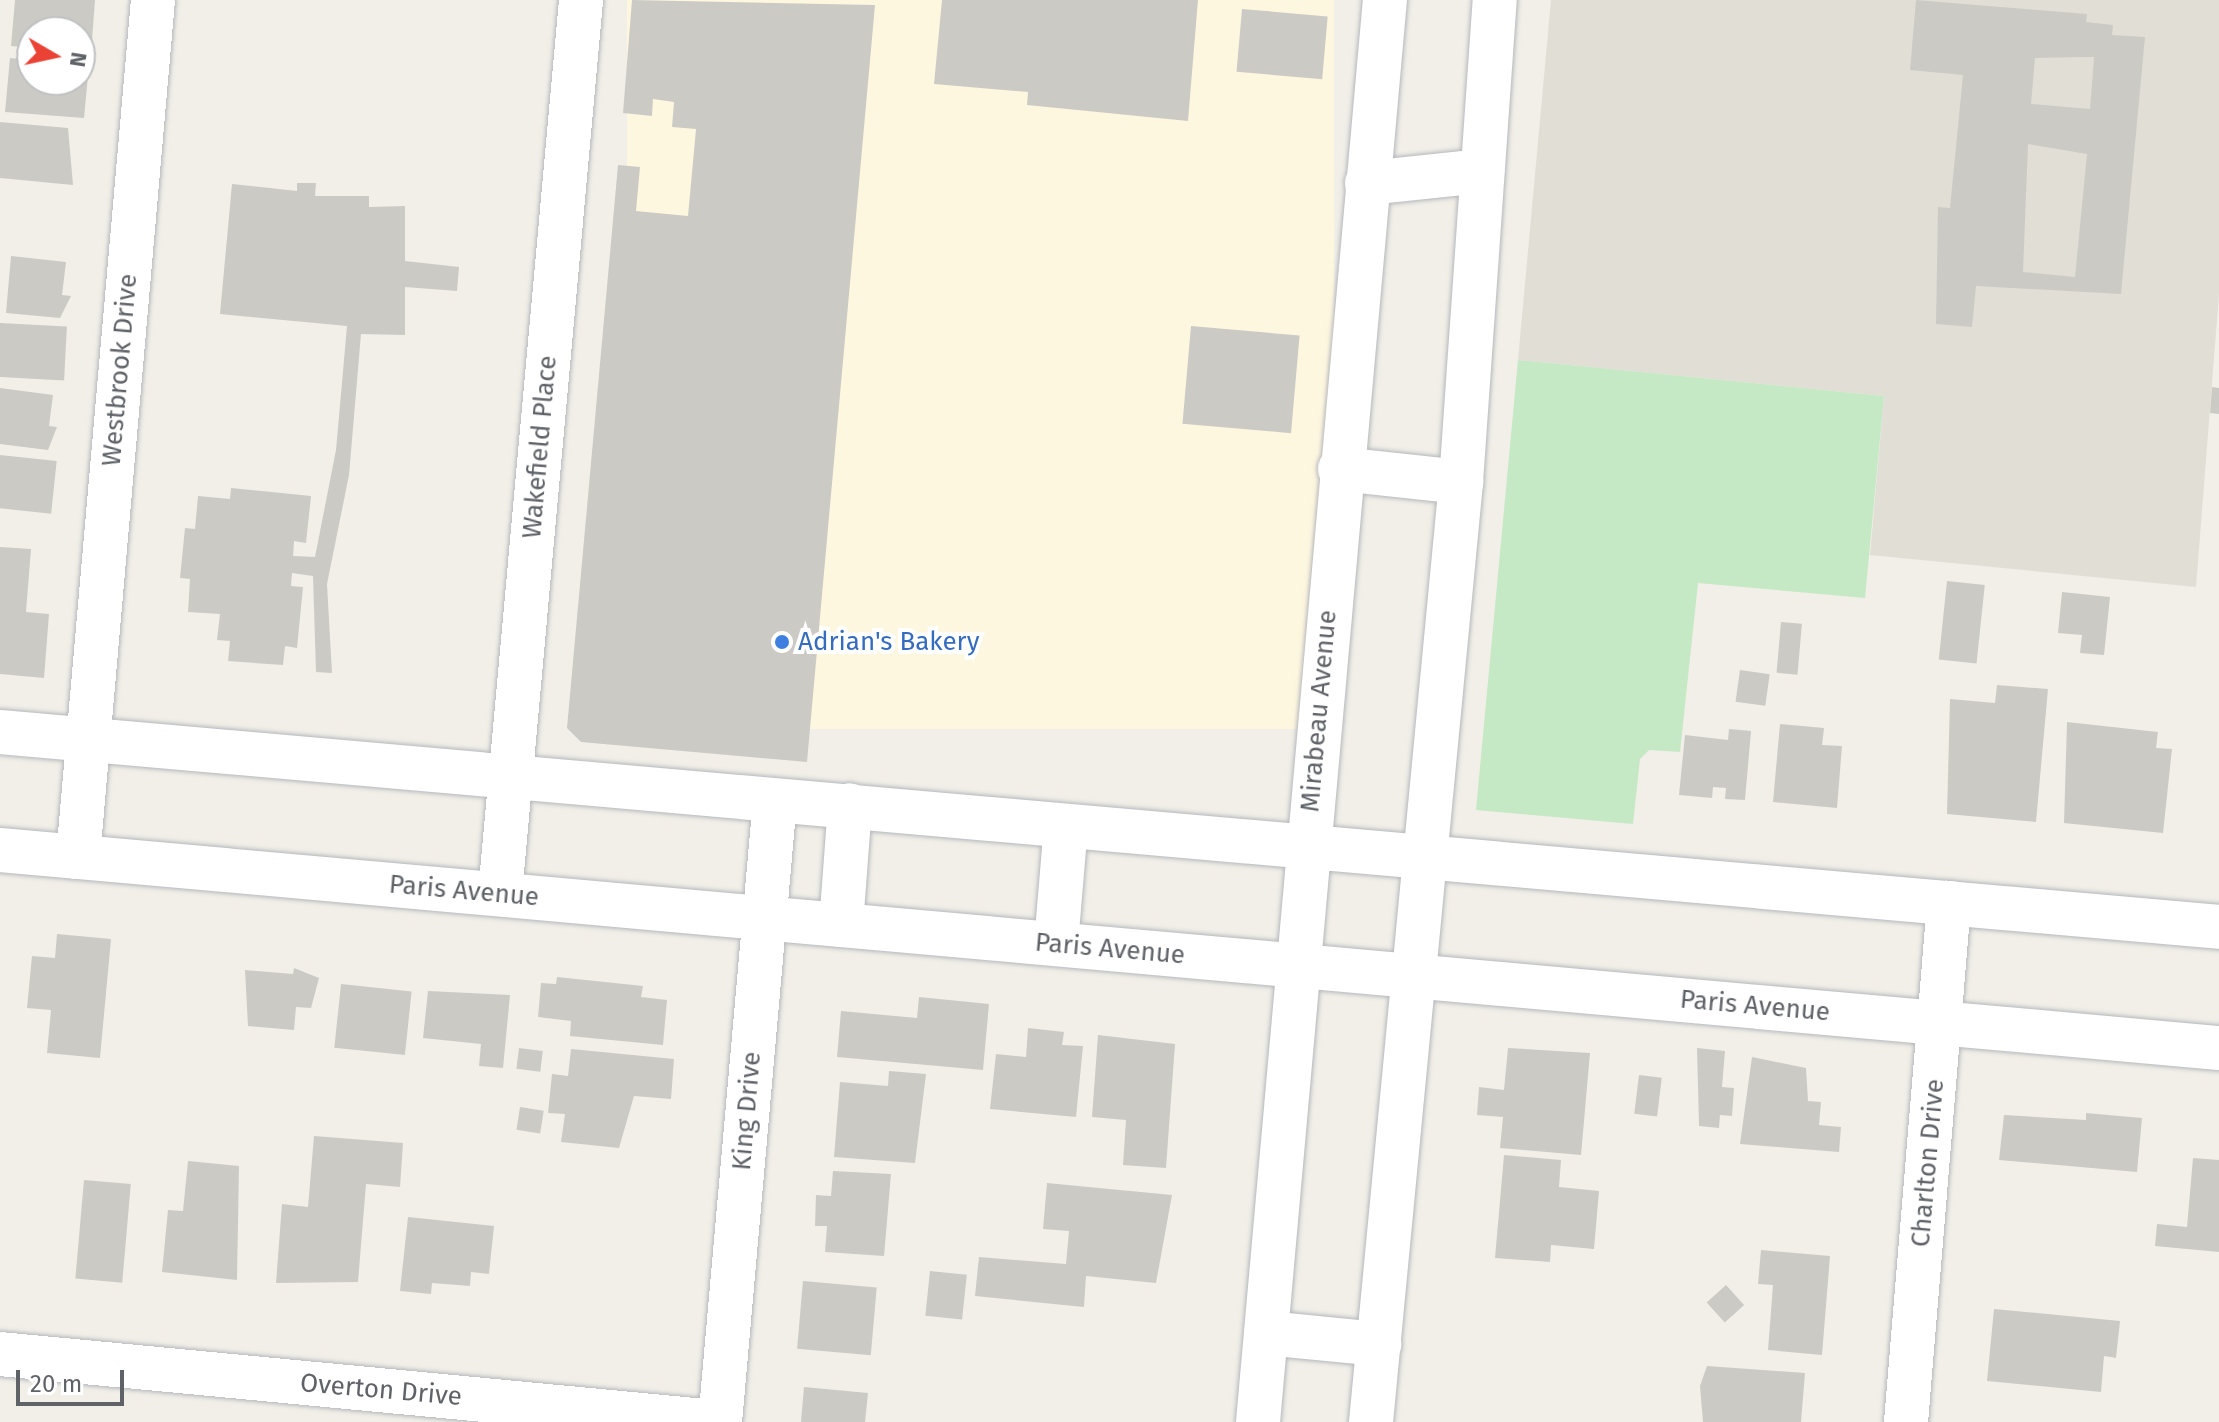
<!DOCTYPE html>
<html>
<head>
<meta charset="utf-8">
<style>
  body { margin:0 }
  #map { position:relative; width:2219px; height:1422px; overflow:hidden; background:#f1efe8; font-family:"Fira Sans",sans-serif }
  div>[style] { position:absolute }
  .commercial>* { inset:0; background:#fef7e0; transform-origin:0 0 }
  .education>* { inset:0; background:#e1ded6 }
  .green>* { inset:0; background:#c5e8c5 }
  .building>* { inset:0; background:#cccac5; transform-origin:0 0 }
  .roads { filter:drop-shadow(0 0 2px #b5b8bc) drop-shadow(0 0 2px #b5b8bc) }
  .minor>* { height:44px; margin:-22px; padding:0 22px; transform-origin:22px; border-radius:22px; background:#fff }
  .dots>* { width:22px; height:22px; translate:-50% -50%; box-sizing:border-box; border:4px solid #fff; border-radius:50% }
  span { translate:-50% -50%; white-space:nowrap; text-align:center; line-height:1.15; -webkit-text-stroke:8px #fff; paint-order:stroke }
  .street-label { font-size:26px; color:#5f6368 }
  .shop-label { font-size:26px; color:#366cbe }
  .left { translate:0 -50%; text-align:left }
  .north { position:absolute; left:16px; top:16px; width:80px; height:80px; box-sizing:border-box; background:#fff; border:2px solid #bfc1c3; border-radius:50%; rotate:99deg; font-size:22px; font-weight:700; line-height:32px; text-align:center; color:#5f6368 }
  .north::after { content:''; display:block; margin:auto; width:28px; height:36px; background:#ea4335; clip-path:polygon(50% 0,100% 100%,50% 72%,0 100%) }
  .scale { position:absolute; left:16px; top:1370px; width:108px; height:36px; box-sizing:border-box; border:4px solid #5f6368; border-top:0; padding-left:10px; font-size:24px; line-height:28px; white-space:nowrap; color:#5f6368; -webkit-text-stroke:6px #fff; paint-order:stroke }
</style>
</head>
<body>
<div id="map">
  <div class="commercial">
    <div style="left:627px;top:0;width:707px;height:729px"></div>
  </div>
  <div class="education">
    <div style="clip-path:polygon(1551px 0,2219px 0,2219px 294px,2196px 587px,1870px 555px,1884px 396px,1518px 360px)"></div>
  </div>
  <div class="green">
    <div style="clip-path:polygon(1518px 360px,1884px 396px,1865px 598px,1698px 583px,1680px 752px,1649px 750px,1640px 759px,1633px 824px,1476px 810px)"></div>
  </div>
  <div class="building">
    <div style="clip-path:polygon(15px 0,95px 0,91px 54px,80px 53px,80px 32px,32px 32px,32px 48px,11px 46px)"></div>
    <div style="clip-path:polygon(632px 0,875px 5px,807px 762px,581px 742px,567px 728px,618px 165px,640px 167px,636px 211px,688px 216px,696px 129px,672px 127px,674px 102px,653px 99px,652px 116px,623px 113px)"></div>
    <div style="clip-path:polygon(942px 0,1198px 0,1188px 121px,1027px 105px,1028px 92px,934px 84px)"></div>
    <div style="clip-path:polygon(evenodd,1916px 0,2087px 14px,2086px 22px,2113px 25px,2112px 35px,2145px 37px,2121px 294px,1976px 286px,1972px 327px,1936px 324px,1938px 207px,1950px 208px,1963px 75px,1910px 70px,1916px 0,2083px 57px,2094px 57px,2090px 109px,2031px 104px,2035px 58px,2083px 57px,1916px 0,2028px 144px,2087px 154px,2075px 277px,2023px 272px,2028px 144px)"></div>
    <div style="left:1242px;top:9px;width:86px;height:63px;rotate:5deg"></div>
    <div style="clip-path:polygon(10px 58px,32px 60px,32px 80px,80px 80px,80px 64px,89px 65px,84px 118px,5px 112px)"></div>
    <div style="clip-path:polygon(0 122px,68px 128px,73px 185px,0 178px)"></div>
    <div style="clip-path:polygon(297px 183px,316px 183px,315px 196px,369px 196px,369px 207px,405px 206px,405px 261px,459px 267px,457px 291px,405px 287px,405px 335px,361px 334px,349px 475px,327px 584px,332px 673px,316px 672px,313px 576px,292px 573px,291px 586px,303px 587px,297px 648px,285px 646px,283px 665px,228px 661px,230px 641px,217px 640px,220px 614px,188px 612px,190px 579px,180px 578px,185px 528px,195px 529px,198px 496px,230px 499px,231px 488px,311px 496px,306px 543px,294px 541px,293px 556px,315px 557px,336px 450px,347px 326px,220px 314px,232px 184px,297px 191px)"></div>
    <div style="clip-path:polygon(11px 256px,66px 262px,62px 295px,71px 296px,60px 318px,6px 313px)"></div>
    <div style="left:0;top:323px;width:67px;height:54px;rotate:3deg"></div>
    <div style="left:1191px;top:326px;width:109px;height:98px;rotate:5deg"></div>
    <div style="clip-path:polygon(2212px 387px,2219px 388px,2219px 414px,2210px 413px)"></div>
    <div style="clip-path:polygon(0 388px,53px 395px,49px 426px,57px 427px,48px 450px,0 444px)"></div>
    <div style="left:0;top:455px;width:57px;height:53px;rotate:6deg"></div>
    <div style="clip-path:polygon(0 547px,31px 549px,26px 612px,49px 614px,44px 678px,0 674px)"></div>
    <div style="left:1947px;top:581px;width:38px;height:79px;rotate:6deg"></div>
    <div style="clip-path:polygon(2062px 592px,2110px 597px,2104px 655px,2080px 653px,2082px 635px,2058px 633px)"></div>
    <div style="left:1781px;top:622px;width:21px;height:51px;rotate:5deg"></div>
    <div style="left:1740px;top:670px;width:30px;height:32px;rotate:8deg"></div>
    <div style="clip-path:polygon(1997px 685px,2048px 689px,2036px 822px,1947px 814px,1950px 699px,1995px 703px)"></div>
    <div style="clip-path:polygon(2067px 722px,2158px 732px,2156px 748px,2172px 749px,2163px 833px,2064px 823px)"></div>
    <div style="clip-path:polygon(1780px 724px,1824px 728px,1822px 745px,1842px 746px,1837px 808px,1773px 802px)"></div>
    <div style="clip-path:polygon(1729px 729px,1751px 731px,1745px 800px,1725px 799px,1726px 788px,1713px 787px,1712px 798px,1679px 795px,1685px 735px,1728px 740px)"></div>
    <div style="clip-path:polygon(57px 934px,111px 939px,100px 1058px,47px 1053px,51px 1010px,27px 1008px,32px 956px,55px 958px)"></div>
    <div style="clip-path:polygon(294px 968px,319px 978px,311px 1008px,296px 1007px,294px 1030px,248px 1026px,245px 970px,293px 974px)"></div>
    <div style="clip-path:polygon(557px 977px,643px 986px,641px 997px,667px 1000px,663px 1045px,570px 1036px,571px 1021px,538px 1017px,541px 983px,556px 984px)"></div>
    <div style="left:341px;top:984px;width:71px;height:64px;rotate:6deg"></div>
    <div style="clip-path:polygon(428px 991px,510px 995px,503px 1068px,479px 1066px,481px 1044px,423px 1038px)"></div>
    <div style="clip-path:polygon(919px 997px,989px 1004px,983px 1070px,837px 1057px,841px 1011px,917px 1018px)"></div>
    <div style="clip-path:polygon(1028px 1028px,1064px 1032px,1062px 1045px,1083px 1046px,1076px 1117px,990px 1109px,996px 1054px,1026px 1057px)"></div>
    <div style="clip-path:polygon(1098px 1035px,1175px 1044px,1166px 1168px,1123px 1165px,1126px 1120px,1092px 1117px)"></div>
    <div style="left:519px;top:1048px;width:24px;height:21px;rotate:7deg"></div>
    <div style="clip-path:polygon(1508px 1048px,1590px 1053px,1581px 1155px,1500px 1148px,1503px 1117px,1477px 1115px,1479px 1087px,1504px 1090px)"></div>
    <div style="clip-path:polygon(1697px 1048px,1725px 1051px,1722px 1087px,1734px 1088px,1732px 1116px,1720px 1115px,1719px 1128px,1699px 1126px)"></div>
    <div style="clip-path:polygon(571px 1049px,674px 1059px,671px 1099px,634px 1096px,619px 1148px,561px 1142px,565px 1114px,548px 1113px,552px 1074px,568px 1076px)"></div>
    <div style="clip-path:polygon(1752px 1057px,1806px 1068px,1808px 1101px,1821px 1102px,1819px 1125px,1841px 1127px,1839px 1152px,1740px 1144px)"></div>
    <div style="clip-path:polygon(889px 1071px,926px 1074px,915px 1163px,834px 1157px,840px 1082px,888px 1086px)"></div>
    <div style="left:1639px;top:1075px;width:23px;height:39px;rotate:7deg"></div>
    <div style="left:520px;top:1107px;width:24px;height:23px;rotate:9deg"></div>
    <div style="clip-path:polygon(2086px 1113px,2142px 1118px,2137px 1172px,1999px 1160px,2004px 1115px,2086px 1120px)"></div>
    <div style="clip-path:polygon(314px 1136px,403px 1143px,400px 1187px,366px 1184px,358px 1282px,276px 1283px,282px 1204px,308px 1207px)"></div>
    <div style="clip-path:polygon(1504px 1155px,1561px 1160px,1559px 1187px,1599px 1191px,1594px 1249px,1551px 1245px,1550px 1262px,1495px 1258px)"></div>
    <div style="clip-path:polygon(2193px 1158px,2219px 1160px,2219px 1252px,2155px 1246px,2157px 1224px,2187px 1227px)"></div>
    <div style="clip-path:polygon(188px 1161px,239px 1166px,237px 1280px,162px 1272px,168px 1210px,183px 1211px)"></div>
    <div style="clip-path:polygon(833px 1171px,891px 1174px,884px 1256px,825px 1252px,827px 1226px,815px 1226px,816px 1195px,831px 1196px)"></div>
    <div style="left:84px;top:1180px;width:47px;height:99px;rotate:5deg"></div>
    <div style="clip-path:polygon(1047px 1183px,1172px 1195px,1156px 1283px,1086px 1276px,1084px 1307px,975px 1296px,979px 1257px,1066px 1264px,1069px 1231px,1043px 1229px)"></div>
    <div style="clip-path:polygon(408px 1217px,494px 1226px,489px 1274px,471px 1272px,470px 1286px,432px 1283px,431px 1294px,400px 1291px)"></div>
    <div style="clip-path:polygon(1761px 1250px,1830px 1256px,1822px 1355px,1768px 1350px,1773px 1285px,1758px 1284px)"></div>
    <div style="left:930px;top:1271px;width:37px;height:45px;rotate:6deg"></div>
    <div style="left:803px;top:1281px;width:74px;height:68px;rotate:5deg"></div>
    <div style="left:1726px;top:1285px;width:27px;height:26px;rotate:48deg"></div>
    <div style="clip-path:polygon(1994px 1309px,2120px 1321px,2116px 1358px,2104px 1356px,2101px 1392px,1987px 1381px)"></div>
    <div style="clip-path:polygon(1707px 1366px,1805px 1373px,1801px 1422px,1703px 1422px,1700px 1386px)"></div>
    <div style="clip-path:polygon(804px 1387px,868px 1393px,865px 1422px,801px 1422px)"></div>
  </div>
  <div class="roads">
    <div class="minor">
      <div style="left:1367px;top:183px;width:116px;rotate:-6deg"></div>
      <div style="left:1340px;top:469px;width:122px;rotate:6.1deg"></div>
      <div style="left:0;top:732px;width:2228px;rotate:5.02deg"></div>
      <div style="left:0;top:850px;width:2228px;rotate:5.1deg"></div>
      <div style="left:78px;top:857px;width:860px;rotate:-85deg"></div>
      <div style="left:500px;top:894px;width:898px;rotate:-84.82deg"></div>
      <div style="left:841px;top:925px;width:120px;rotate:-85.7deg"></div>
      <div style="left:1056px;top:944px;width:118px;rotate:-85.2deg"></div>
      <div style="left:1266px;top:1333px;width:114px;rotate:5.6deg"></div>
      <div style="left:0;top:1354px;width:718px;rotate:5.43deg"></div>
      <div style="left:720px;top:1422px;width:624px;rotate:-84.95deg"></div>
      <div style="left:1258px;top:1422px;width:1428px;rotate:-84.9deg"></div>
      <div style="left:1371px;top:1422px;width:944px;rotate:-84.53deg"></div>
      <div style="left:1461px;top:482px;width:483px;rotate:-86deg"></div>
      <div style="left:1906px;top:1422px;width:521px;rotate:-85.26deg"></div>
    </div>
  </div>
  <div class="dots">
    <div style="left:782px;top:642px;background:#3f7fe0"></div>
  </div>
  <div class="street-label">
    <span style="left:120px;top:370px;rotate:-85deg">Westbrook Drive</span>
    <span style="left:540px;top:447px;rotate:-85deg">Wakefield Place</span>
    <span style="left:1319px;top:711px;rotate:-85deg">Mirabeau Avenue</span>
    <span style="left:464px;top:891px;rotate:5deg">Paris Avenue</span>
    <span style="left:1110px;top:949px;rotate:5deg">Paris Avenue</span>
    <span style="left:1755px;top:1006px;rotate:5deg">Paris Avenue</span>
    <span style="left:747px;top:1111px;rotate:-85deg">King Drive</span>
    <span style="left:1928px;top:1163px;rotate:-85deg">Charlton Drive</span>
    <span style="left:381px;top:1390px;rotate:5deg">Overton Drive</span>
  </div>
  <div class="shop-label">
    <span class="left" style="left:798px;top:642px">Adrian's Bakery</span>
  </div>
  <div class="north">N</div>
  <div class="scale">20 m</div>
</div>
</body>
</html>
